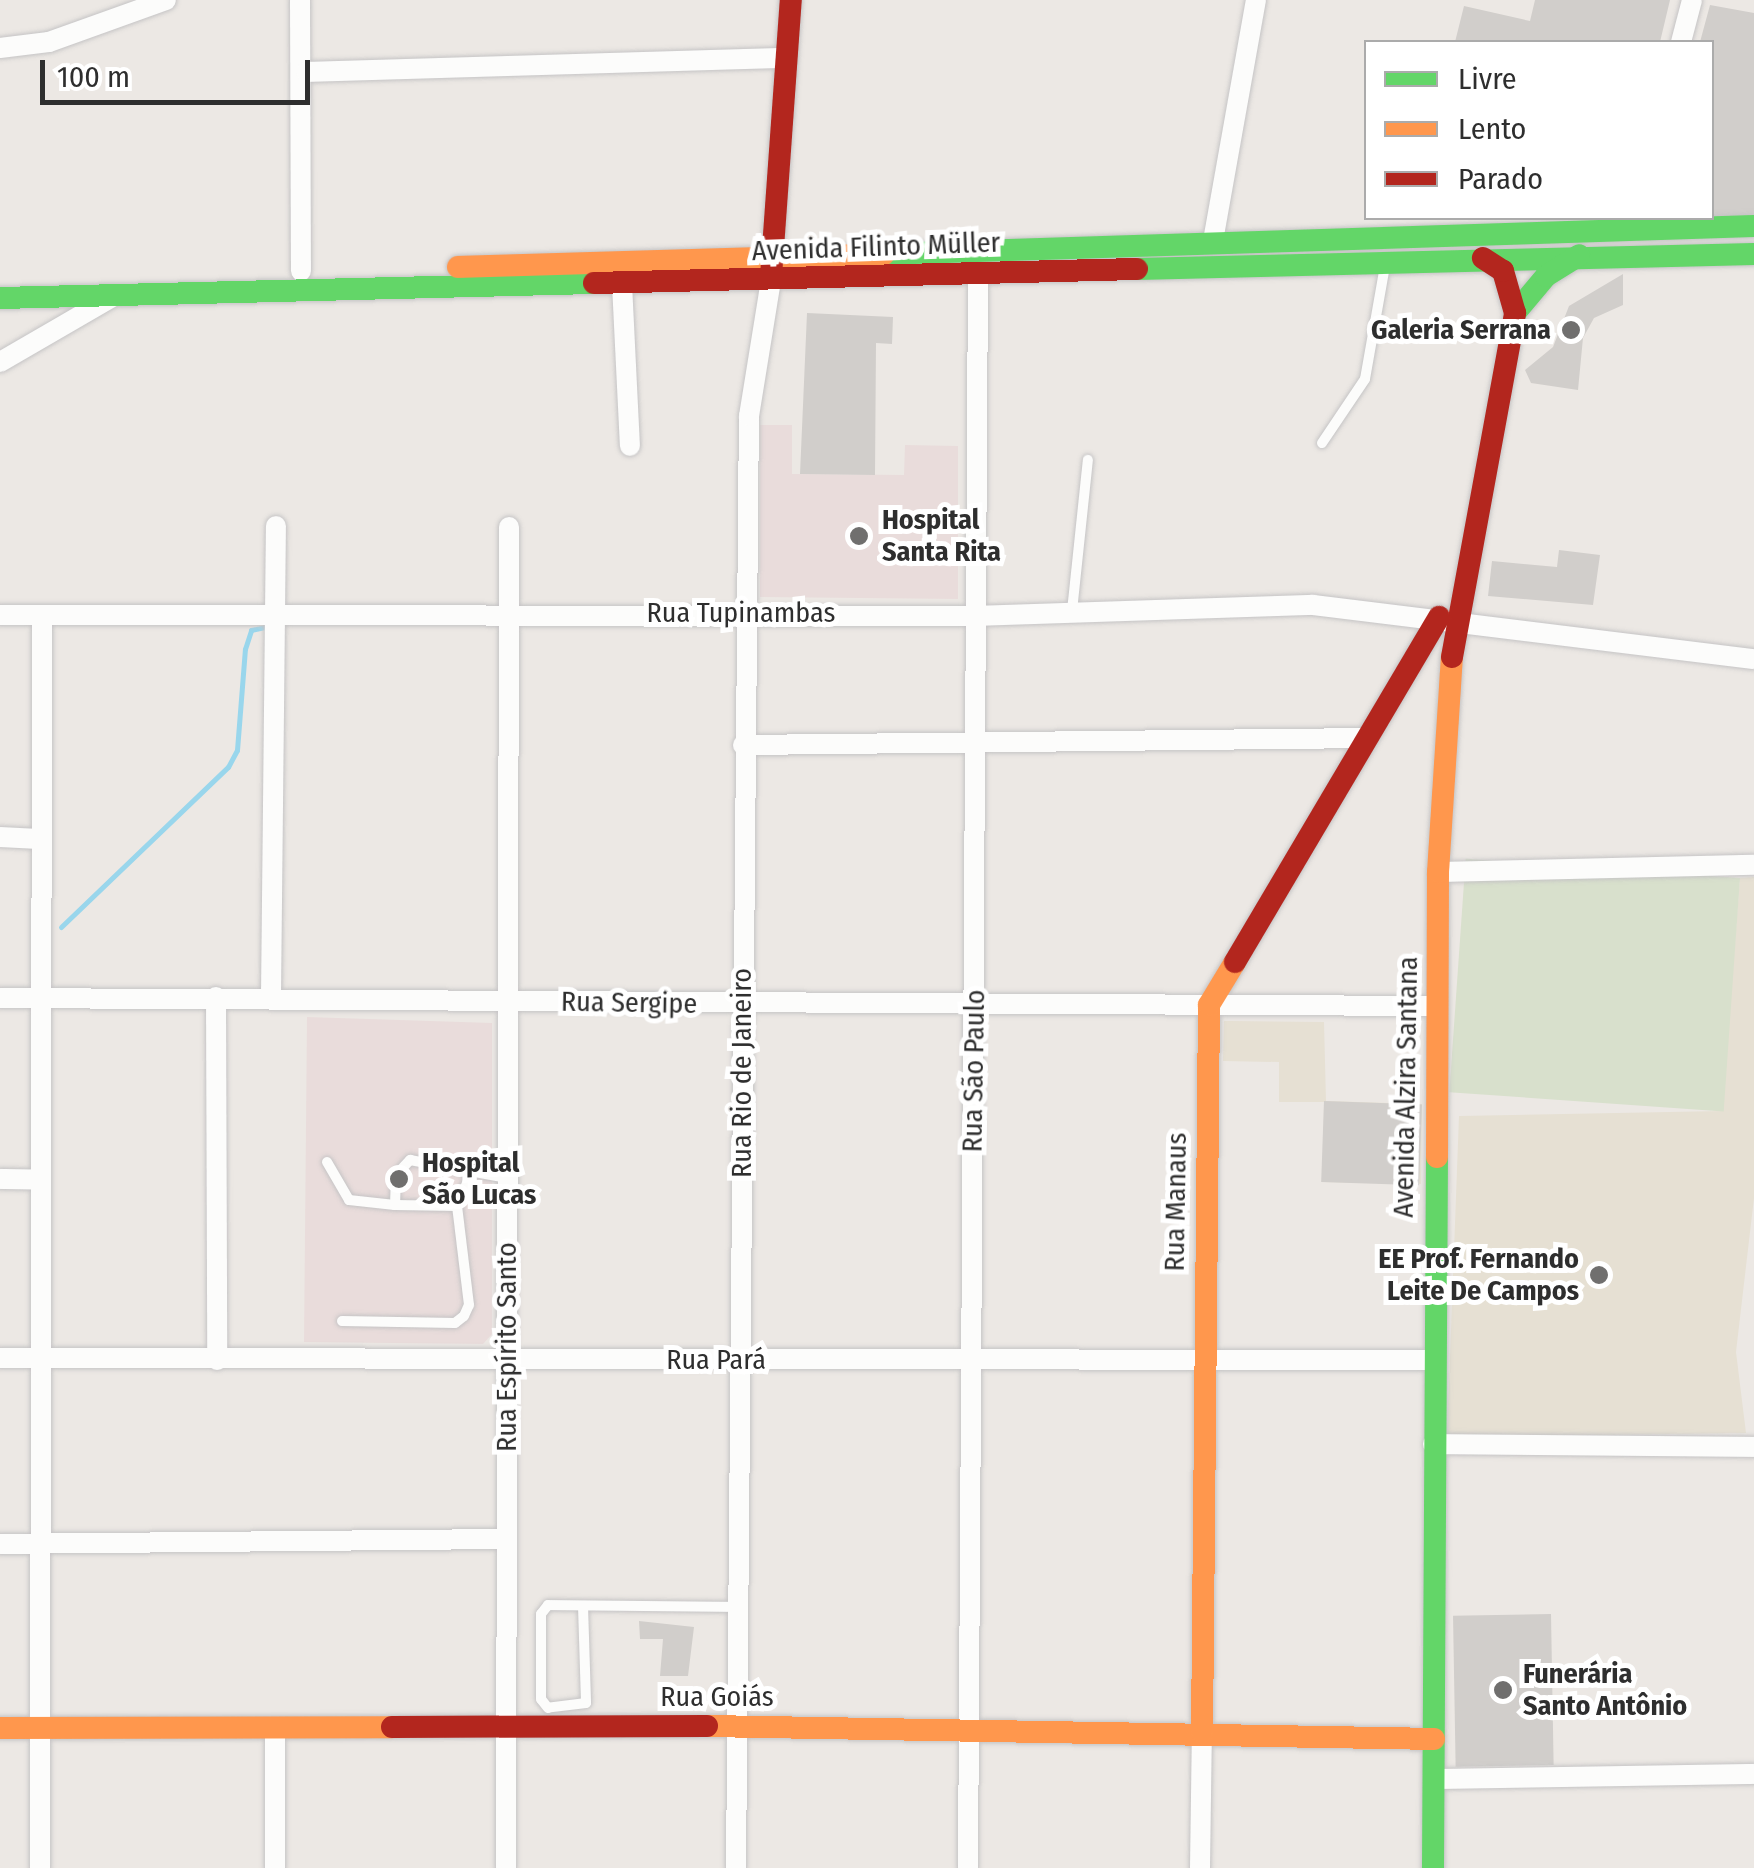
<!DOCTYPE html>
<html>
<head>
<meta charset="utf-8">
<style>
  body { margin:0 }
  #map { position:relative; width:1754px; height:1868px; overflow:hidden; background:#ece8e4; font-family:"Fira Sans Condensed",sans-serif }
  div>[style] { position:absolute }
  .education>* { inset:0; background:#e6e0d3 }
  .medical>* { inset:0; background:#e9dcdb }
  .cemetery>* { inset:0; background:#d8e0cc; transform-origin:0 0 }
  .stream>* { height:5px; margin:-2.5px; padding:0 2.5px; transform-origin:2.5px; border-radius:2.5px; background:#99d6ec }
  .building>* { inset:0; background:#d1cecb; transform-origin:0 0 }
  .roads { filter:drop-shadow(0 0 2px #c5c4c5) drop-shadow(0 0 2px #c5c4c5) }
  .lane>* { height:10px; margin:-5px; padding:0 5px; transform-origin:5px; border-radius:5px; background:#fcfcfb }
  .street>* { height:20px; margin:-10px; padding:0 10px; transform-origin:10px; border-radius:10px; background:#fcfcfb }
  .fast>* { height:22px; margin:-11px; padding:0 11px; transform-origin:11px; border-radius:11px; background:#63d668 }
  .slow>* { height:22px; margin:-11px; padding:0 11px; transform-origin:11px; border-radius:11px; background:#ff974d }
  .jam>* { height:22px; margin:-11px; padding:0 11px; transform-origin:11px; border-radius:11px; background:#b3261e }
  .dots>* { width:28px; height:28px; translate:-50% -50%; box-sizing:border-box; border:5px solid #fff; border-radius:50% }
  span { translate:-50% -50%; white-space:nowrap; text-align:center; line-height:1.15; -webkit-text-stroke:10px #fff; paint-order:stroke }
  .street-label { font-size:28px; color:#2e2e2e }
  .poi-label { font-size:28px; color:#2e2e2e; font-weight:700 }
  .right { translate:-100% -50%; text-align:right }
  .left { translate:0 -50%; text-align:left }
  .legend { position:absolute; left:1364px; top:40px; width:350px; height:180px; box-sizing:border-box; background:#fff; border:2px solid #ababab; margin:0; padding:12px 18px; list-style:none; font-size:30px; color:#2e2e2e }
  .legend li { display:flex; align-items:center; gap:20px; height:50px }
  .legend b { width:50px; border:2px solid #ababab }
  .scale { position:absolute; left:40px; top:60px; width:270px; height:45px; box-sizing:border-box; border:5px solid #2e2e2e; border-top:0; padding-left:12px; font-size:30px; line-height:35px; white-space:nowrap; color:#2e2e2e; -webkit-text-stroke:8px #fff; paint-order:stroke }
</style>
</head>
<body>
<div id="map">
  <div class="education">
    <div style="clip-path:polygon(1754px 877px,1754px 1198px,1736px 1352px,1746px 1433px,1447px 1437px,1459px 1116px,1722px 1111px,1740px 878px)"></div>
    <div style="clip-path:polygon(1224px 1021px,1324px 1022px,1326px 1101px,1422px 1104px,1421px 1184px,1323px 1182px,1324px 1102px,1279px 1102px,1279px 1062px,1223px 1061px)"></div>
  </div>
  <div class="medical">
    <div style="clip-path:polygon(760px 425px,792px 425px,792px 474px,904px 475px,905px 445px,958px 446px,958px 599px,760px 597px)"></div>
    <div style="clip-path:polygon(307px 1017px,492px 1023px,492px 1334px,483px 1344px,304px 1342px)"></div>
  </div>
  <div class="cemetery">
    <div style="left:1740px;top:878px;width:234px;height:275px;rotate:94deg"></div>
  </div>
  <div class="stream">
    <div style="left:61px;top:927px;width:231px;rotate:-43.8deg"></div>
    <div style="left:228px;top:767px;width:19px;rotate:-62deg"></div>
    <div style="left:237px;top:750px;width:101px;rotate:-85.5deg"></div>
    <div style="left:245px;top:649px;width:20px;rotate:-72deg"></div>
    <div style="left:251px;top:630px;width:14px;rotate:-12deg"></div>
  </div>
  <div class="building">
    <div style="clip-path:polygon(1535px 0,1670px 0,1660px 42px,1455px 42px,1464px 6px,1530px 21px)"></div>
    <div style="clip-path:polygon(1710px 5px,1754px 13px,1754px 216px,1712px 217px,1712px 42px,1700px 42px)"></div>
    <div style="clip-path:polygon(1623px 274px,1623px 305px,1594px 318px,1583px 338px,1578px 390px,1531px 383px,1525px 370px,1553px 347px,1569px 306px)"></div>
    <div style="clip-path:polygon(807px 313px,893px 317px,892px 344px,876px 343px,875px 475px,800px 474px)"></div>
    <div style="clip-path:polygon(1559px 550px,1600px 555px,1593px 605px,1488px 596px,1492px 561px,1557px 567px)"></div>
    <div style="left:1324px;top:1101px;width:98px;height:81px;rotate:2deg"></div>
    <div style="left:1551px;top:1614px;width:151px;height:98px;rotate:89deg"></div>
    <div style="clip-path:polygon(639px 1621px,694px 1627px,688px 1676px,660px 1676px,663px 1639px,640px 1639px)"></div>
  </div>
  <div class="roads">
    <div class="lane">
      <div style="left:1322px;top:443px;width:77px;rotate:-56.1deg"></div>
      <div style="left:1365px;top:379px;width:116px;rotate:-80deg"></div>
      <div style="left:1072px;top:611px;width:152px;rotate:-84deg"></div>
      <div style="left:327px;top:1162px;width:44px;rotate:59.9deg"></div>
      <div style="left:349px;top:1200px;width:46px;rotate:6.2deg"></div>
      <div style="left:470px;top:1176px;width:33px;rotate:113deg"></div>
      <div style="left:457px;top:1206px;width:62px;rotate:-179.1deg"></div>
      <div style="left:395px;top:1205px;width:30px;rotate:-88deg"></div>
      <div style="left:396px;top:1175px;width:21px;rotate:-47deg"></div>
      <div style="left:410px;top:1160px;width:99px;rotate:10.5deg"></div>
      <div style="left:342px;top:1321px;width:113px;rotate:1deg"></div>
      <div style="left:455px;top:1323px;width:11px;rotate:-38deg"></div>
      <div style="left:464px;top:1316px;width:12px;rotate:-66deg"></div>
      <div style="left:469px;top:1305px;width:100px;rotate:-96.9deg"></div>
      <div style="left:583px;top:1606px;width:97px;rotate:88.2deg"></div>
      <div style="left:586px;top:1703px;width:38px;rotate:173deg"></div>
      <div style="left:548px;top:1708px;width:11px;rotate:-128deg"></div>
      <div style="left:541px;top:1699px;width:85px;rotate:-90deg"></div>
      <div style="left:541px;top:1614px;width:11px;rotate:-52deg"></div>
      <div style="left:548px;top:1605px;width:190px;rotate:0.6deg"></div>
    </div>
    <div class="street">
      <div style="left:300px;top:0;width:271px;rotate:89.8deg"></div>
      <div style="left:1681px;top:42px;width:43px;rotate:-75.3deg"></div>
      <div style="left:0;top:48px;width:49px;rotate:-7deg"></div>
      <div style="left:49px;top:42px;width:124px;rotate:-19.7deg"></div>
      <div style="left:306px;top:72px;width:480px;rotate:-1.7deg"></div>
      <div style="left:1213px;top:241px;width:245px;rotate:-79.9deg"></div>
      <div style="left:622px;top:284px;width:162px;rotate:87.2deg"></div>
      <div style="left:0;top:362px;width:132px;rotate:-30.1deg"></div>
      <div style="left:0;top:615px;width:976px;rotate:0.06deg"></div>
      <div style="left:976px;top:616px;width:337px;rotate:-1.9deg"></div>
      <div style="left:1313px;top:605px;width:444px;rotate:7deg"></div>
      <div style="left:743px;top:745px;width:624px;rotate:-0.64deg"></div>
      <div style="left:0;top:837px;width:39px;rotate:3deg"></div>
      <div style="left:1438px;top:872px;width:316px;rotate:-1.3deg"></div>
      <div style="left:271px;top:996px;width:470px;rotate:-89.4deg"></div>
      <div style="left:216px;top:997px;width:363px;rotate:89.8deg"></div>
      <div style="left:0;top:998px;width:1438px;rotate:0.32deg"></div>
      <div style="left:0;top:1179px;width:39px;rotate:1deg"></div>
      <div style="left:0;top:1358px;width:1432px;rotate:0.08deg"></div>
      <div style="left:1433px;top:1444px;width:321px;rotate:0.5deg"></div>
      <div style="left:0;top:1544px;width:507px;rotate:-0.57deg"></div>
      <div style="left:275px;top:1728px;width:140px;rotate:90deg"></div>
      <div style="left:1433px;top:1779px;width:321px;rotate:-0.9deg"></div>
      <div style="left:40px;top:1868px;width:1250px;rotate:-89.91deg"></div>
      <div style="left:506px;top:1868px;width:1341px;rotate:-89.87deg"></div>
      <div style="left:736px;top:1868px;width:1452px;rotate:-89.49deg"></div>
      <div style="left:749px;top:416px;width:138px;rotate:-80.8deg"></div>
      <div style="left:968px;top:1868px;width:1595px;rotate:-89.64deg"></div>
      <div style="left:1200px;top:1868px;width:136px;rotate:-89.2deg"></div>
    </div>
    <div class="fast">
      <div style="left:884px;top:254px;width:870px;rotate:-1.84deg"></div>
      <div style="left:1137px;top:269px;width:617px;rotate:-1.39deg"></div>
      <div style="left:0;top:298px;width:594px;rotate:-1.45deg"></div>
      <div style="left:1515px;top:313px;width:48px;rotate:-50deg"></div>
      <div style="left:1546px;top:276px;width:39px;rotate:-32deg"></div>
      <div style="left:1433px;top:1868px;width:711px;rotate:-89.68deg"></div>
    </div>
    <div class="slow">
      <div style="left:458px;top:267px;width:426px;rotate:-1.7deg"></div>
      <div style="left:1437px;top:1157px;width:285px;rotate:-89.8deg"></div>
      <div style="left:1438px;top:872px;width:215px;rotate:-86.3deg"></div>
      <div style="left:707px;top:1726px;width:727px;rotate:1.02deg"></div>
      <div style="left:0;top:1728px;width:392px;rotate:-0.1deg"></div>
      <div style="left:1202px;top:1732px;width:727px;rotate:-89.45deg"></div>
      <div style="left:1209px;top:1005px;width:50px;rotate:-58.8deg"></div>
    </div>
    <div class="jam">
      <div style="left:771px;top:276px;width:277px;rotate:-85.9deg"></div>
      <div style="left:594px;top:283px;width:543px;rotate:-1.48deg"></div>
      <div style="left:1452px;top:657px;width:350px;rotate:-79.6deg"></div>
      <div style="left:1515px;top:313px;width:44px;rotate:-105.9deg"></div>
      <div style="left:1503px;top:271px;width:24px;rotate:-147deg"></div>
      <div style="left:1235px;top:962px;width:401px;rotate:-59.4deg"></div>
      <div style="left:392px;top:1727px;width:315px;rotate:-0.2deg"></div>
    </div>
  </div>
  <div class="dots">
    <div style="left:1571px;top:330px;background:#706f6e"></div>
    <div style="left:859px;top:536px;background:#706f6e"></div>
    <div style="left:399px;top:1179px;background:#706f6e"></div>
    <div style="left:1599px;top:1275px;background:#706f6e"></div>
    <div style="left:1503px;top:1690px;background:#706f6e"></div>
  </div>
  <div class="street-label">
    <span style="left:876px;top:247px;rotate:-2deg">Avenida Filinto Müller</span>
    <span style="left:741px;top:613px">Rua Tupinambas</span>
    <span style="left:629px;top:1003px;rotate:1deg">Rua Sergipe</span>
    <span style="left:974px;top:1071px;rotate:-89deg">Rua São Paulo</span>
    <span style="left:742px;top:1073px;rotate:-90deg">Rua Rio de Janeiro</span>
    <span style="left:1406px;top:1087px;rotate:-89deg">Avenida Alzira Santana</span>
    <span style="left:1176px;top:1202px;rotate:-89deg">Rua Manaus</span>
    <span style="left:507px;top:1347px;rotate:-90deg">Rua Espírito Santo</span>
    <span style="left:716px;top:1360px">Rua Pará</span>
    <span style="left:717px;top:1697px">Rua Goiás</span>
  </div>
  <div class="poi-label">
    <span class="right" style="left:1551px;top:330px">Galeria Serrana</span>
    <span class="left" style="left:882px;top:536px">Hospital<br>Santa Rita</span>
    <span class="left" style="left:422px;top:1179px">Hospital<br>São Lucas</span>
    <span class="right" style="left:1579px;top:1275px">EE Prof. Fernando<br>Leite De Campos</span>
    <span class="left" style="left:1523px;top:1690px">Funerária<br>Santo Antônio</span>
  </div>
  <ul class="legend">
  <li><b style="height:12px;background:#63d668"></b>Livre</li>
  <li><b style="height:12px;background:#ff974d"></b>Lento</li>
  <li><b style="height:12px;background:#b3261e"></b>Parado</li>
  </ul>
  <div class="scale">100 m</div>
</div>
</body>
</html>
